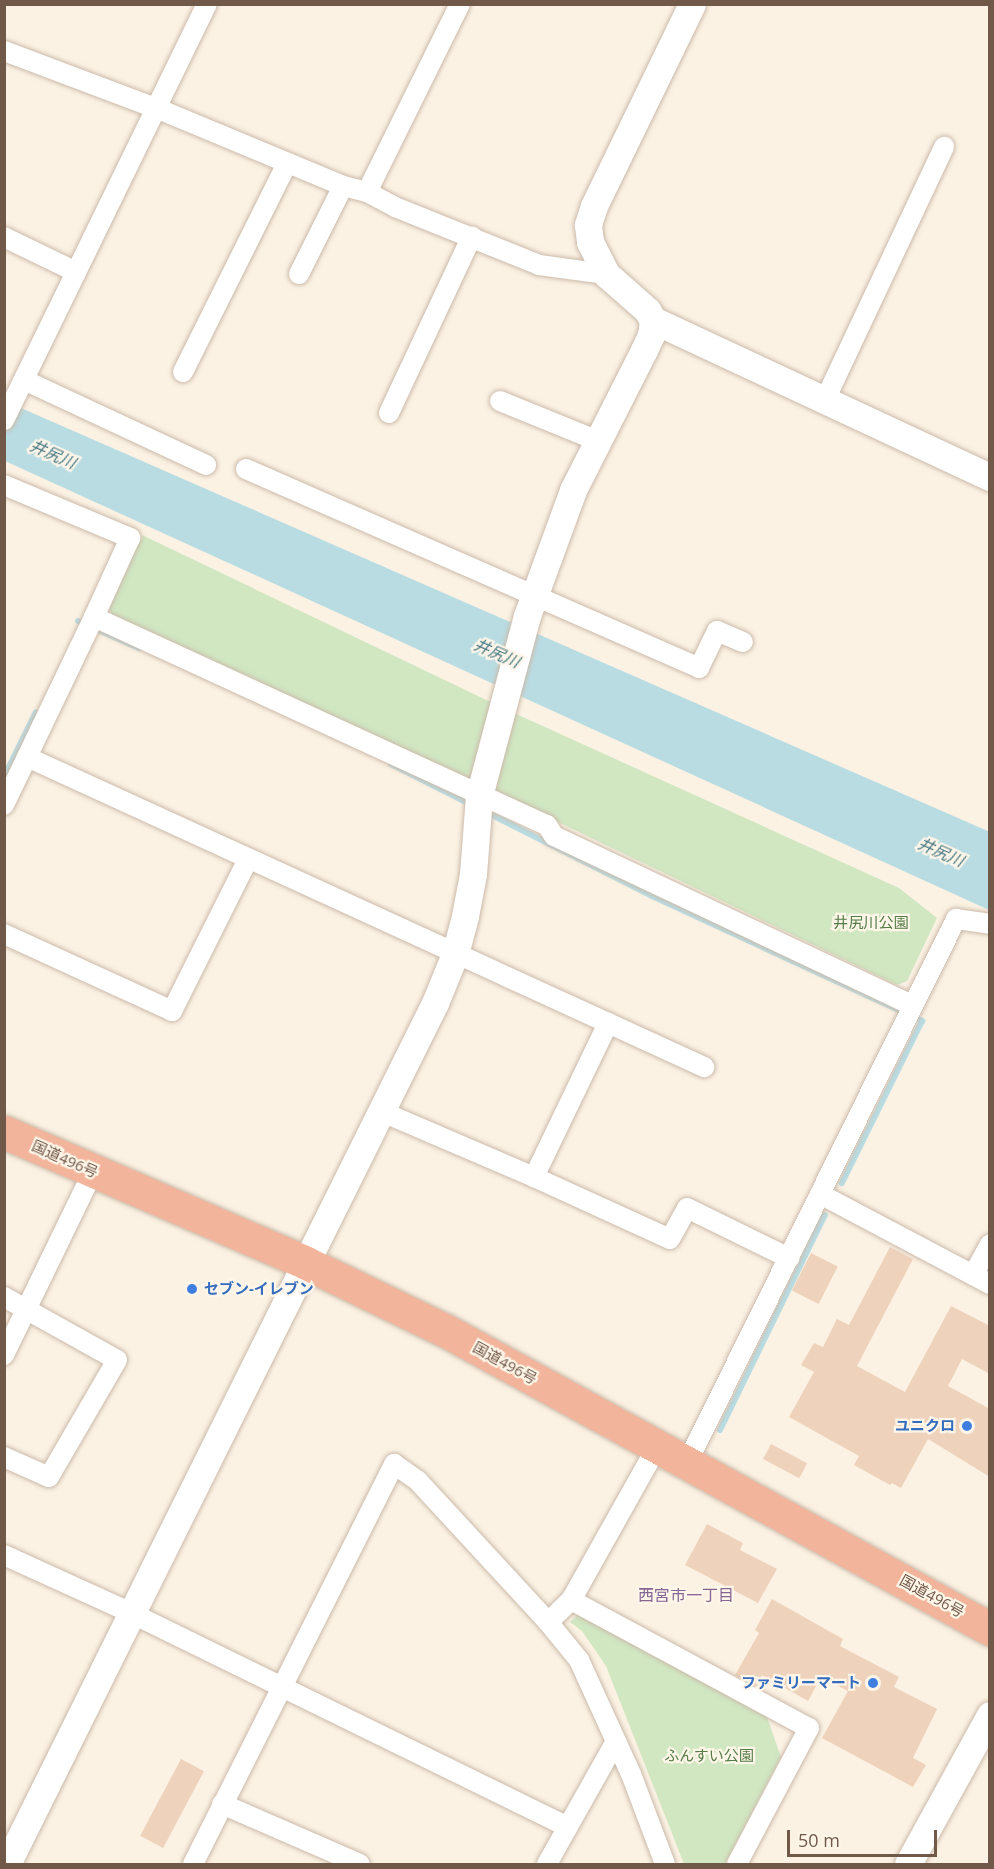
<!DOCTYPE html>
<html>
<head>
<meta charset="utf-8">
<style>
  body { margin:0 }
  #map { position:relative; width:994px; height:1869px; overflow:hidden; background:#fbf2e3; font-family:"Open Sans","Noto Sans JP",sans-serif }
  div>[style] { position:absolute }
  .green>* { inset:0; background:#d0e7c2 }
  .water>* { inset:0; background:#b9dce3 }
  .stream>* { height:6px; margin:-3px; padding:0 3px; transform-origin:3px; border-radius:3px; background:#b9dce3 }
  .building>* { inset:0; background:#efd2bc; transform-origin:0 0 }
  .roads { filter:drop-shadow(0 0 2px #cbbaaa) drop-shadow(0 0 2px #cbbaaa) }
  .street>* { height:20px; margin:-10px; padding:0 10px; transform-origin:10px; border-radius:10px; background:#fff }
  .secondary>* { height:27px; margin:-13.5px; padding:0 13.5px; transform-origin:13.5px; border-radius:13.5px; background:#fff }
  .highway>* { height:33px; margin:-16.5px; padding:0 16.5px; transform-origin:16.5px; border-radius:16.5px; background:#f2b59c }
  .dots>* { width:16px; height:16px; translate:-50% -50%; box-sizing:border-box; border:3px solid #fef6e9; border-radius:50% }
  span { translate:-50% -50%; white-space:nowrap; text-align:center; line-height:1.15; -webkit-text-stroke:4.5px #fef6e9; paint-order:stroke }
  .park-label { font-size:15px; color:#547c46 }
  .street-label { font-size:15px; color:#71594a }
  .shop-label { font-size:15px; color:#366cbe; font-weight:700 }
  .left { translate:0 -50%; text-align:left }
  .right { translate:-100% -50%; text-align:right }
  .water-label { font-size:16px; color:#467884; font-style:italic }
  .neighbourhood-label { font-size:16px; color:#866695 }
  .frame { position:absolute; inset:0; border:6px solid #71594a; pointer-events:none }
  .scale { position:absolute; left:787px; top:1830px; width:150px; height:27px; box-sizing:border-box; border:3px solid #71594a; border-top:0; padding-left:8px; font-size:18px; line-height:21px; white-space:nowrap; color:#71594a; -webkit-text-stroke:4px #fef6e9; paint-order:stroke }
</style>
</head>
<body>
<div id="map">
  <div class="green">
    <div style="clip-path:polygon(142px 535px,501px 707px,899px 888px,937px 918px,907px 981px,897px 985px,452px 771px,113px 617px,109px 607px)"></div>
    <div style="clip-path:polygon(582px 1611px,706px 1678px,767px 1717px,781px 1757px,725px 1864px,684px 1864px,606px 1666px,582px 1631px,570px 1622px)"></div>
  </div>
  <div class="water">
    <div style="clip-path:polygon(5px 401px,990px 832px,989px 910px,5px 461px)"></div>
  </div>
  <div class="stream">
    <div style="left:78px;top:621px;width:67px;rotate:23.9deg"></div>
    <div style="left:391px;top:764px;width:89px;rotate:26.9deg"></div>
    <div style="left:4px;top:777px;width:72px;rotate:-63.8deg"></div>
    <div style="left:484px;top:811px;width:188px;rotate:26.8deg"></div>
    <div style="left:652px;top:896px;width:298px;rotate:24.8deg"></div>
    <div style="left:922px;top:1021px;width:181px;rotate:116.3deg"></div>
    <div style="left:720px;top:1430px;width:239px;rotate:-64deg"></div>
  </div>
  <div class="building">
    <div style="clip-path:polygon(890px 1247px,913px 1259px,857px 1366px,905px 1392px,951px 1306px,990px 1326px,990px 1374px,962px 1359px,948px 1386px,990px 1409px,990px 1477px,928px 1439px,901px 1488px,892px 1483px,890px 1485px,854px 1465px,859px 1456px,789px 1417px,814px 1372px,801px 1365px,814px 1343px,823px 1347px,837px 1319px,849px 1325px)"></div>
    <div style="left:811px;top:1253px;width:30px;height:42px;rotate:27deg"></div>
    <div style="left:771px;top:1444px;width:41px;height:17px;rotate:28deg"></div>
    <div style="clip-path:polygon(707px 1524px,743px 1543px,740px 1550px,777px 1569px,758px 1603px,685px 1565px)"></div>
    <div style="clip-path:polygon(772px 1599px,843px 1639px,840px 1646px,899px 1677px,894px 1687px,937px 1709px,913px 1758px,926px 1765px,913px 1787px,822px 1738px,848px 1691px,821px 1677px,808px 1701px,762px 1675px,756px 1686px,735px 1675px,759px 1633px,755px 1630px)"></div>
    <div style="left:181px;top:1759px;width:26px;height:87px;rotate:28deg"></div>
  </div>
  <div class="roads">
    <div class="street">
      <div style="left:4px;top:51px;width:162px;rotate:20.6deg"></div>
      <div style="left:156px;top:108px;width:203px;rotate:22.6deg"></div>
      <div style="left:343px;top:186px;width:25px;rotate:14deg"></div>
      <div style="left:367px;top:192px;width:32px;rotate:28deg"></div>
      <div style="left:395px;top:207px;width:155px;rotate:21.9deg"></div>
      <div style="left:539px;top:265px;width:68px;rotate:7.7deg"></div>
      <div style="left:367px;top:192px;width:210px;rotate:-63.7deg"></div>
      <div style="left:4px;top:237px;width:80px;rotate:25.9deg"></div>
      <div style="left:299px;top:274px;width:98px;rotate:-63.4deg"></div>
      <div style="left:183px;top:372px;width:233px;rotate:-63.5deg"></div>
      <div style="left:24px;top:380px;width:201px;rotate:25deg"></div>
      <div style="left:825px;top:400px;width:280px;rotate:-64.8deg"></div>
      <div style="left:500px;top:401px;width:106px;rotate:22.2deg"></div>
      <div style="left:389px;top:413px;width:195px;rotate:-64.9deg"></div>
      <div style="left:4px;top:420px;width:463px;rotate:-64deg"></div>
      <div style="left:246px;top:469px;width:495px;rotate:23.7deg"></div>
      <div style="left:699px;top:668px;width:41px;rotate:-64.1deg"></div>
      <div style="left:717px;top:631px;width:28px;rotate:23deg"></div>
      <div style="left:4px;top:485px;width:137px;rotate:22.8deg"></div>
      <div style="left:130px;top:538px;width:87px;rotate:114.5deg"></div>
      <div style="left:94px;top:617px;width:498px;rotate:24.7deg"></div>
      <div style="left:547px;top:825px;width:13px;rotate:58deg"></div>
      <div style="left:554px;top:836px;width:397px;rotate:25.3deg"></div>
      <div style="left:27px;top:757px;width:745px;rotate:24.6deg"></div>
      <div style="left:4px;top:805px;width:208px;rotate:-64.4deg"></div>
      <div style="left:4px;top:934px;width:185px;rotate:24.6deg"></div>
      <div style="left:172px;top:1011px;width:170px;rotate:-63.4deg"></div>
      <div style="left:380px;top:1111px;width:168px;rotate:23.2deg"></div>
      <div style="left:534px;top:1177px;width:149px;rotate:24.5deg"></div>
      <div style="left:670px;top:1239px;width:35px;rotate:-61deg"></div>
      <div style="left:687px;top:1208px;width:114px;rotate:26.1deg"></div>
      <div style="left:534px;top:1177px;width:171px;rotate:-64.3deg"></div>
      <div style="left:820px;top:1194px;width:192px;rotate:27.9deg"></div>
      <div style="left:973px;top:1275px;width:35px;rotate:-61deg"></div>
      <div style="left:4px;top:1297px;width:129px;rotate:29.1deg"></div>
      <div style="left:117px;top:1360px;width:135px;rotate:120.2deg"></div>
      <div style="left:49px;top:1477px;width:49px;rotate:-156deg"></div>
      <div style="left:4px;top:1355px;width:203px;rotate:-64.1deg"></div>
      <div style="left:657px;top:1447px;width:176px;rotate:119.3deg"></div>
      <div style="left:571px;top:1600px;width:32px;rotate:136deg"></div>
      <div style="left:548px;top:1622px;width:49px;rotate:50.8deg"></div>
      <div style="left:579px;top:1660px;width:125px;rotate:65.5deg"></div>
      <div style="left:631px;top:1774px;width:96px;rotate:69.3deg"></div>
      <div style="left:687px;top:1463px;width:607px;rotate:-63.69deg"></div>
      <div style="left:956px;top:919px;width:34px;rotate:8deg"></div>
      <div style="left:4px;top:1555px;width:140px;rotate:24.5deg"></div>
      <div style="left:131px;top:1613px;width:486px;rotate:26.1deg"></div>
      <div style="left:571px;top:1600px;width:270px;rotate:28.3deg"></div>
      <div style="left:809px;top:1728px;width:154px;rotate:117.9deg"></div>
      <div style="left:222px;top:1804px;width:150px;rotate:23.5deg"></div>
      <div style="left:193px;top:1864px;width:448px;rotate:-63.3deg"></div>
      <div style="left:394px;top:1464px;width:29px;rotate:35deg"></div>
      <div style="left:418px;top:1481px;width:192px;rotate:47.3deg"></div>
      <div style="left:547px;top:1864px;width:139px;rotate:-60.7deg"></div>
    </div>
    <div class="secondary">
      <div style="left:692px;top:4px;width:225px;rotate:115.9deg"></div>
      <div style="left:594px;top:206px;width:20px;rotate:108deg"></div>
      <div style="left:588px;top:225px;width:17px;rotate:83deg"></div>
      <div style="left:590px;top:242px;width:36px;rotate:63deg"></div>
      <div style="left:606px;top:274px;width:55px;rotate:41.3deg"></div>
      <div style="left:647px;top:310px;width:12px;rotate:59deg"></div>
      <div style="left:653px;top:320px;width:372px;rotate:25deg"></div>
      <div style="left:7px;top:1864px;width:962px;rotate:-63.57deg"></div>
      <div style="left:435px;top:1003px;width:53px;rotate:-67.8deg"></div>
      <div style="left:455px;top:954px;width:39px;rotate:-75deg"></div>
      <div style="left:465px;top:916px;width:43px;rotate:-79.2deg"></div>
      <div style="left:473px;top:874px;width:78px;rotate:-85.6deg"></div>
      <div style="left:479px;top:796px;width:186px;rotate:-75.1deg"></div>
      <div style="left:527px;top:616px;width:134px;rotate:-69.9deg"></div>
      <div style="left:573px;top:490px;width:157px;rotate:-63.1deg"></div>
      <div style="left:644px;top:350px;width:17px;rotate:-65deg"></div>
      <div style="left:651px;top:335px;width:15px;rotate:-82deg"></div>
      <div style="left:908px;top:1864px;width:170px;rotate:-61.2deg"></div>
    </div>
    <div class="highway">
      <div style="left:4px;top:1132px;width:329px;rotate:23.4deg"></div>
      <div style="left:306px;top:1263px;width:160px;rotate:25.9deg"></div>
      <div style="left:450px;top:1333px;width:616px;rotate:28.73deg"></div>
    </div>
  </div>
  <div class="dots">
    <div style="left:192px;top:1289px;background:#3f7fe0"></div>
    <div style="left:967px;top:1426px;background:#3f7fe0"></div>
    <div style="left:873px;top:1683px;background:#3f7fe0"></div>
  </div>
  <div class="park-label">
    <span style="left:871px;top:923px">井尻川公園</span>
    <span style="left:709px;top:1756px">ふんすい公園</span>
  </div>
  <div class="street-label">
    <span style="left:65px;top:1159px;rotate:24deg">国道496号</span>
    <span style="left:505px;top:1363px;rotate:29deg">国道496号</span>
    <span style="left:932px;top:1596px;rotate:29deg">国道496号</span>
  </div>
  <div class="shop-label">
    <span class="left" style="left:204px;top:1289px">セブン-イレブン</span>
    <span class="right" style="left:955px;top:1426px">ユニクロ</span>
    <span class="right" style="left:861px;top:1683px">ファミリーマート</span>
  </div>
  <div class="water-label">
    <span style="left:53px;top:454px;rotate:24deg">井尻川</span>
    <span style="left:497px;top:653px;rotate:24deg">井尻川</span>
    <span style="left:941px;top:852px;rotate:24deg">井尻川</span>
  </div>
  <div class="neighbourhood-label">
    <span style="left:686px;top:1595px">西宮市一丁目</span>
  </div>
  <div class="frame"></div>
  <div class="scale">50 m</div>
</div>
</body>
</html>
